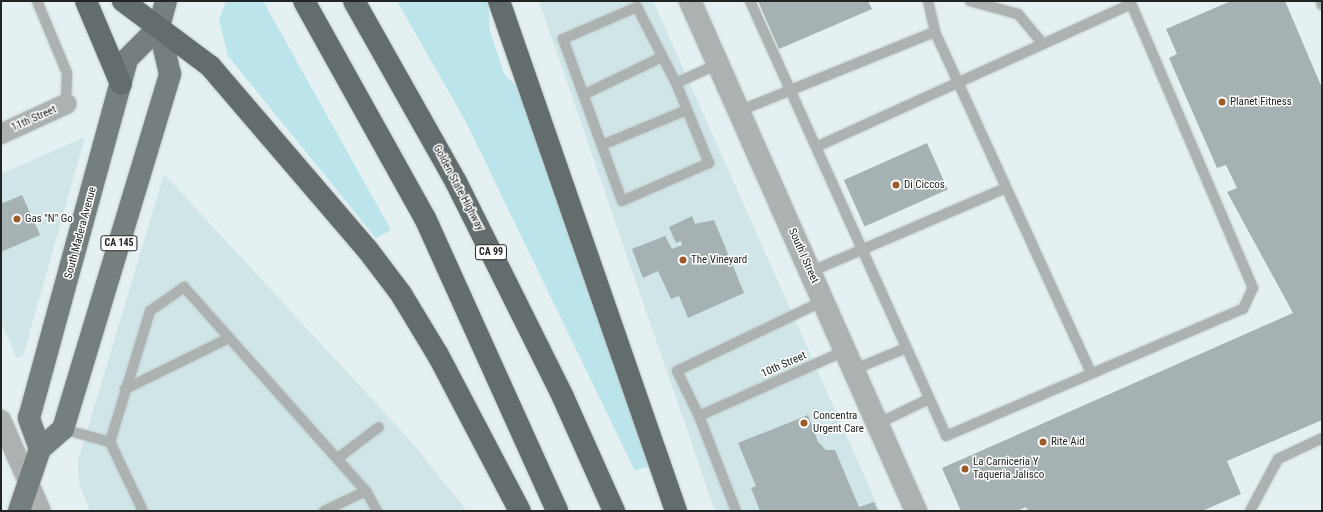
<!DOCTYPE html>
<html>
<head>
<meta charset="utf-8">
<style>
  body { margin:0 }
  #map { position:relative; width:1323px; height:512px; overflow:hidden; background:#e4f0f1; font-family:"Roboto Condensed",sans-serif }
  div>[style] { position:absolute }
  .built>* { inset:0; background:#cfe5e7 }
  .green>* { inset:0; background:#bbe5ea }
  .building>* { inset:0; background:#a5b1b2; transform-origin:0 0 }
  .roads { filter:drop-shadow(0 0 1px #c1cbcc) drop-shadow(0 0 1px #c1cbcc) }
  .service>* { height:10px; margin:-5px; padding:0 5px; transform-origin:5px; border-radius:5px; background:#acb1b2 }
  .minor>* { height:20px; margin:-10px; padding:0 10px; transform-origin:10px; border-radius:10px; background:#acb1b2 }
  .tertiary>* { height:22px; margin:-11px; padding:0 11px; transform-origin:11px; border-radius:11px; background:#acb1b2 }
  .primary>* { height:22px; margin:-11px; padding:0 11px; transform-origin:11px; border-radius:11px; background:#767f80 }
  .motorway>* { height:22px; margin:-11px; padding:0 11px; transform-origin:11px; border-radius:11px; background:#636d6e }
  .dots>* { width:11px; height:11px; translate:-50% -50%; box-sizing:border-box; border:2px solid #fff; border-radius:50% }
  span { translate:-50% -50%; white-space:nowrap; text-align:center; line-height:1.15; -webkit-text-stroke:3px #fff; paint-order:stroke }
  .shield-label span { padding:1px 3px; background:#fff; border:1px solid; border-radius:3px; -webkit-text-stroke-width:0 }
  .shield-label { font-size:10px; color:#212525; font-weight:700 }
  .poi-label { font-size:11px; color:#212525 }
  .left { translate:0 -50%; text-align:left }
  .street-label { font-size:11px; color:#212525 }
  .frame { position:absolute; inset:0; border:2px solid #212525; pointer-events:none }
</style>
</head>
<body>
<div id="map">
  <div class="built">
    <div style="clip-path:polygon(539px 1px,653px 1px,880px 511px,715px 511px)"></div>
    <div style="clip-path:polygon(85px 137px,23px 356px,17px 358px,1px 322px,1px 174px)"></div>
    <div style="clip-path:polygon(164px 174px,408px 438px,467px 511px,90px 511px,79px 483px,78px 461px)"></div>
  </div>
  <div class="green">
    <div style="clip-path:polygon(226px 1px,263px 1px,391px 230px,376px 238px,228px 56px,219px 20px)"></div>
    <div style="clip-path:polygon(397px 1px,488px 1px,490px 31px,504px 74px,522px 92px,651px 465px,635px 471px,465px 120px)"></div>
  </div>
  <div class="building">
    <div style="clip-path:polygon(758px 1px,868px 1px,872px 9px,779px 49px)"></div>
    <div style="clip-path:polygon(1231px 1px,1285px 1px,1322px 88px,1322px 420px,1227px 461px,1241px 494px,1202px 511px,1028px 511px,1026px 507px,1017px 511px,961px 511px,942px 468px,1293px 313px,1227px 192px,1237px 188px,1226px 165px,1217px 168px,1169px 58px,1177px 54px,1166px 29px)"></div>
    <div style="left:927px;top:143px;width:51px;height:91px;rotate:66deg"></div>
    <div style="clip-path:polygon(22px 195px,40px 235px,1px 252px,1px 204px)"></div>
    <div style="clip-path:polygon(692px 216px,695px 224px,714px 220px,744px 293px,688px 318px,679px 296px,671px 299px,658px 271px,643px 278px,632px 249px,665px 236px,672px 249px,682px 245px,681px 241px,676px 243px,669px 227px)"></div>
    <div style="clip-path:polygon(808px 415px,818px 442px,826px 450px,835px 450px,859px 507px,874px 502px,878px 511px,760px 511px,751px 488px,756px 486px,738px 443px)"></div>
  </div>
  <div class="roads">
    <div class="service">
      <div style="left:37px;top:1px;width:78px;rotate:67.4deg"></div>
      <div style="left:67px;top:73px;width:31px;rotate:92deg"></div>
      <div style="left:750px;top:1px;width:477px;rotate:65.7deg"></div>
      <div style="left:946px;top:436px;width:323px;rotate:-23.2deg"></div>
      <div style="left:1243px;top:309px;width:23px;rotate:-65deg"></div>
      <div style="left:1253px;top:288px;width:312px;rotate:-113.2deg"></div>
      <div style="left:928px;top:1px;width:32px;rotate:77deg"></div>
      <div style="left:935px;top:32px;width:375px;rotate:65.4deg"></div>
      <div style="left:970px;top:1px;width:50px;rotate:15.2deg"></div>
      <div style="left:1018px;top:14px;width:39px;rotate:50deg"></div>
      <div style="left:1321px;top:1px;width:4px;rotate:76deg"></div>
      <div style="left:676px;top:83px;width:85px;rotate:-117.2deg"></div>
      <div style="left:637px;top:7px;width:81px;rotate:156.6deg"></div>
      <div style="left:563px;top:39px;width:172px;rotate:70deg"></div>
      <div style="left:622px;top:201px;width:95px;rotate:-23.6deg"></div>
      <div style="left:709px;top:163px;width:87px;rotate:-112.4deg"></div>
      <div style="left:676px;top:83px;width:46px;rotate:-24.3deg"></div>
      <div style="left:583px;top:95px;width:88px;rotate:-25.7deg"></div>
      <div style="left:739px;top:111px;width:211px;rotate:-22deg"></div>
      <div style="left:602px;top:145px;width:92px;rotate:-22.4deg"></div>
      <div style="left:816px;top:147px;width:344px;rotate:-24.4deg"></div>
      <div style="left:810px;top:272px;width:213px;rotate:-23.2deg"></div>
      <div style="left:823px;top:301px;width:162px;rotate:154.4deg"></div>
      <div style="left:677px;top:371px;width:50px;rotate:63.9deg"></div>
      <div style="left:699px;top:416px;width:159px;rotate:-24.1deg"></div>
      <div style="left:853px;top:370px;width:57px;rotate:-22.5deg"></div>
      <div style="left:125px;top:389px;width:116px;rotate:-26.1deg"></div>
      <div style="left:699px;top:416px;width:102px;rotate:68.7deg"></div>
      <div style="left:877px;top:424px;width:58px;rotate:-25.7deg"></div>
      <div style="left:63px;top:429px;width:49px;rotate:15.5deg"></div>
      <div style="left:110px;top:442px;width:137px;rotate:-73deg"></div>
      <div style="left:150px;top:311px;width:42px;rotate:-35.2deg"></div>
      <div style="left:184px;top:287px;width:273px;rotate:48.3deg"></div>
      <div style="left:366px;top:491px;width:47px;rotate:154.5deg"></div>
      <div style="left:110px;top:442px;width:76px;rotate:64.4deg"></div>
      <div style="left:338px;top:458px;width:51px;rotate:-37.1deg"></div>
      <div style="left:366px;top:491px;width:23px;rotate:61deg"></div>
      <div style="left:1250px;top:511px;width:59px;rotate:-61.7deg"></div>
      <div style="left:1278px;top:459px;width:49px;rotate:-25.5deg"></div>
    </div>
    <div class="minor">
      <div style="left:1px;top:134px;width:72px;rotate:-24.8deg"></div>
      <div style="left:1px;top:420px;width:99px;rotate:66.3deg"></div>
    </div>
    <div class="tertiary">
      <div style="left:690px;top:1px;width:558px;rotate:66.1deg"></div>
    </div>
    <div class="primary">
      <div style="left:40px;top:449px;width:33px;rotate:-110deg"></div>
      <div style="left:29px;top:418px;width:372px;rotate:-74.7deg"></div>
      <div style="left:127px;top:59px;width:45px;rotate:-45deg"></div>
      <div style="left:19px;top:511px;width:65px;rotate:-71.3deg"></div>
      <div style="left:40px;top:449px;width:30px;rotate:-41deg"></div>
      <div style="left:63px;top:429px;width:371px;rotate:-73.2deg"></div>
      <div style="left:170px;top:74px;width:48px;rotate:-103.2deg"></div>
      <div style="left:159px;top:27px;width:27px;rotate:-75deg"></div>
    </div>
    <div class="motorway">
      <div style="left:86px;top:1px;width:90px;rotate:67.1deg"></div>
      <div style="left:123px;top:1px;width:109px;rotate:36.8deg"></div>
      <div style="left:210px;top:66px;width:241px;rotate:49.4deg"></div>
      <div style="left:367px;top:249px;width:56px;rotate:52.9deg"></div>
      <div style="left:401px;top:294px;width:71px;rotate:58.8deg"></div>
      <div style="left:438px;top:355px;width:176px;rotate:62.3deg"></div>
      <div style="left:304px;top:1px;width:248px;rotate:60.9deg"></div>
      <div style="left:425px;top:218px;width:321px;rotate:65.7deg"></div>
      <div style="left:354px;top:1px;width:208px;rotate:60.6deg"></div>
      <div style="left:456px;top:182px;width:240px;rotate:63.5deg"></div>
      <div style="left:563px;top:397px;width:125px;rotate:65.9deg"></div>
      <div style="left:499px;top:1px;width:540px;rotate:70.86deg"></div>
    </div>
  </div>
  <div class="dots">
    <div style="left:1222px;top:102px;background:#9c5b27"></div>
    <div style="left:896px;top:185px;background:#9c5b27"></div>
    <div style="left:17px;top:219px;background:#9c5b27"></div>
    <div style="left:683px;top:260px;background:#9c5b27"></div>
    <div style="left:804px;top:423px;background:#9c5b27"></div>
    <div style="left:1043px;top:442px;background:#9c5b27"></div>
    <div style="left:965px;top:469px;background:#9c5b27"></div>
  </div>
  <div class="shield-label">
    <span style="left:119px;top:243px">CA 145</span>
    <span style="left:491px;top:252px">CA 99</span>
  </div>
  <div class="poi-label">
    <span class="left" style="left:1230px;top:102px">Planet Fitness</span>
    <span class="left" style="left:904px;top:185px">Di Ciccos</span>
    <span class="left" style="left:25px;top:219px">Gas "N" Go</span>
    <span class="left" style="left:691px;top:260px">The Vineyard</span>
    <span class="left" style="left:813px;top:423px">Concentra<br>Urgent Care</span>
    <span class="left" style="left:1051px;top:442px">Rite Aid</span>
    <span class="left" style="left:973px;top:469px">La Carniceria Y<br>Taqueria Jalisco</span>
  </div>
  <div class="street-label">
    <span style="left:34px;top:119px;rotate:-24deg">11th Street</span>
    <span style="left:458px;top:188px;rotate:62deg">Golden State Highway</span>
    <span style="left:81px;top:233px;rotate:-75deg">South Madera Avenue</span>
    <span style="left:803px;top:256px;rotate:66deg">South I Street</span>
    <span style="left:784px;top:365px;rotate:-24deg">10th Street</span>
  </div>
  <div class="frame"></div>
</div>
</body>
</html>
